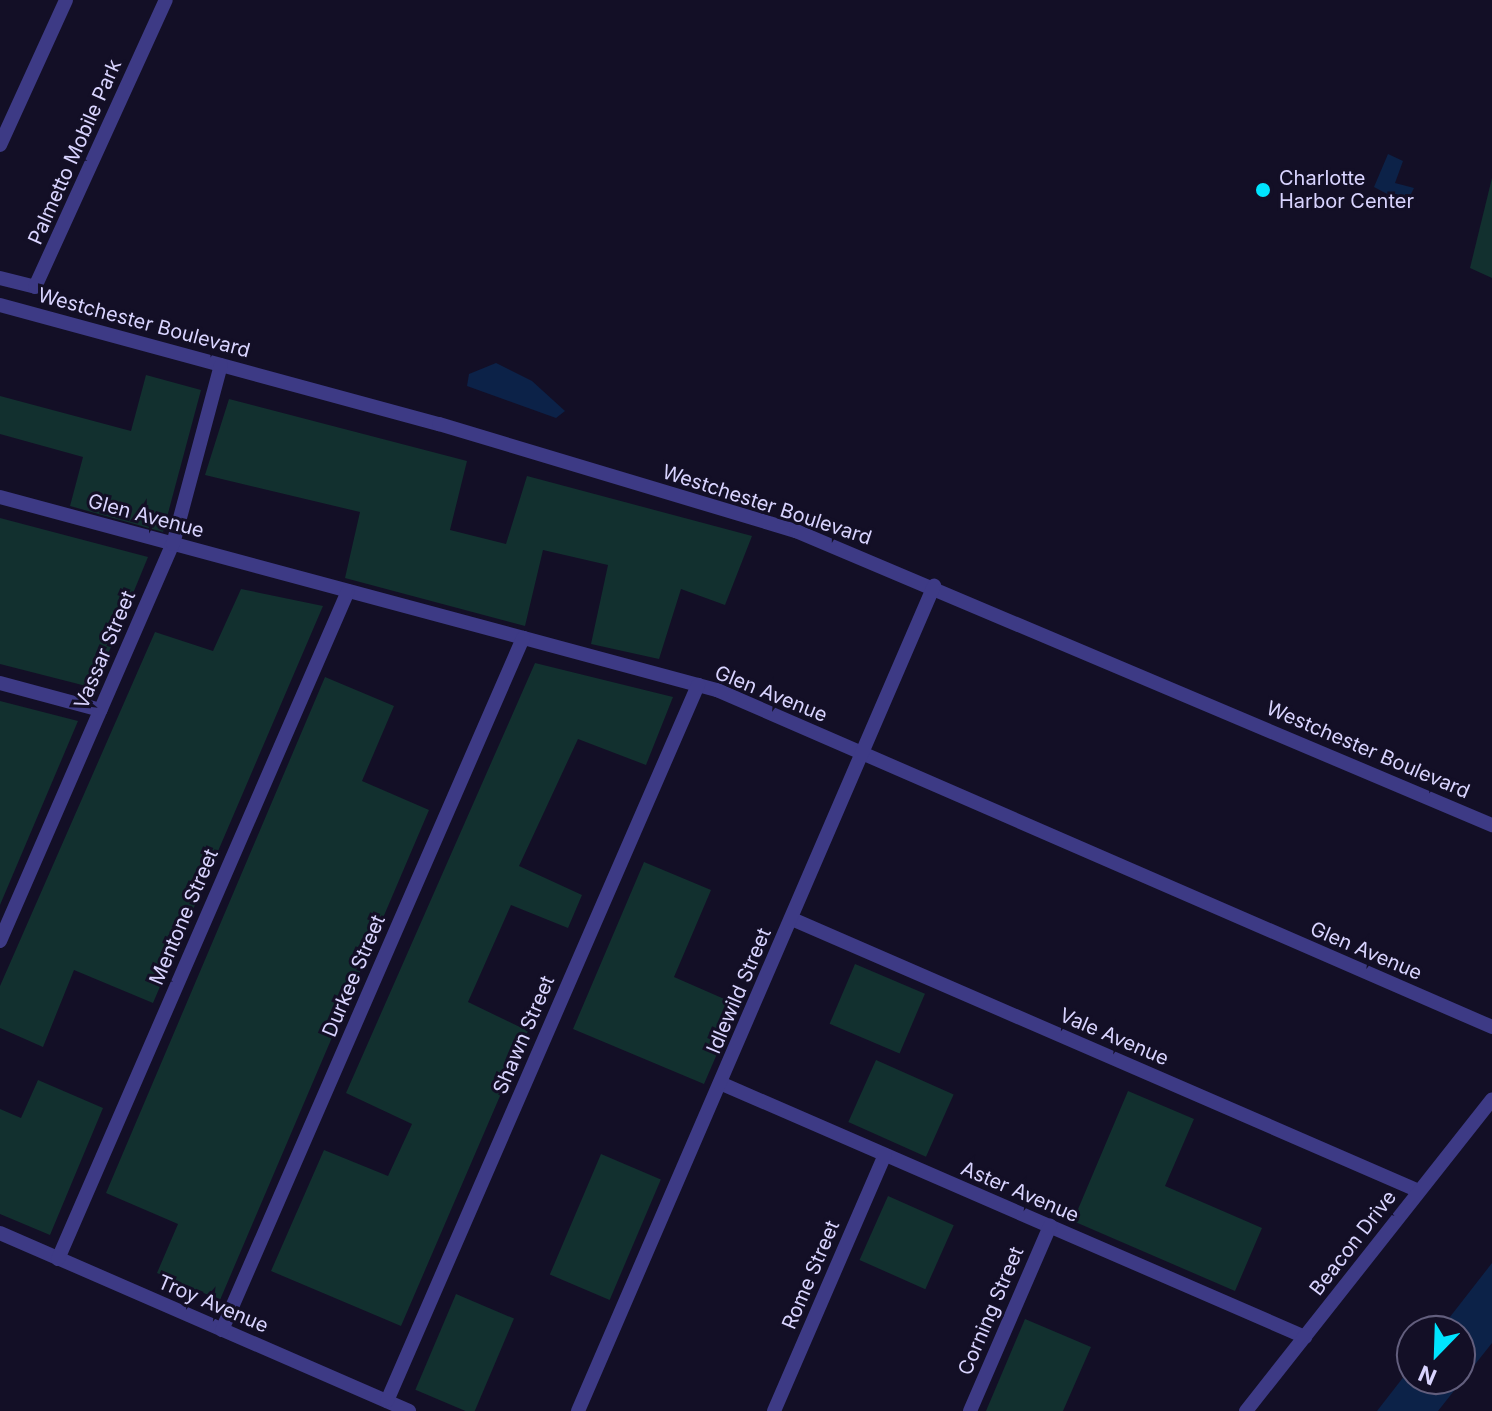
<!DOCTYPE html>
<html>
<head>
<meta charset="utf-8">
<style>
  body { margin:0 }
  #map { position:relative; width:1492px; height:1411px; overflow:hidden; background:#130f26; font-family:Inter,sans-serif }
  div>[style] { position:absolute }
  .green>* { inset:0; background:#12302f; transform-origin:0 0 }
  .water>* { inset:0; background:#0c2248 }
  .minor>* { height:14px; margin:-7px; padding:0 7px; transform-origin:7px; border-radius:7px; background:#3d3a85 }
  .dots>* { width:22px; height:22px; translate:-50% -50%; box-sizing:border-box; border:4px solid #130f26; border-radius:50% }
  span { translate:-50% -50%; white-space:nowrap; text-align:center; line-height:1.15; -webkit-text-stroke:6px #130f26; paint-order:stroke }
  .street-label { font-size:20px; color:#d9d4ff }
  .poi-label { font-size:20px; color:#d9d4ff }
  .left { translate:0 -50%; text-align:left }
  .north { position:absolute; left:1396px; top:1315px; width:80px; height:80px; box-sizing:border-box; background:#130f26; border:2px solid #625e7d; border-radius:50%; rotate:203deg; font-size:22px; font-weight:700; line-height:32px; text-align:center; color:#d9d4ff }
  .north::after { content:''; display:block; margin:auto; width:28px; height:36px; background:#00e5ff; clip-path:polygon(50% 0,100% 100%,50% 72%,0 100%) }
</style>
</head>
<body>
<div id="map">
  <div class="green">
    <div style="clip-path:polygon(1492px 178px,1492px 278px,1470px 268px)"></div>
    <div style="clip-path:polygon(146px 375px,201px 390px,163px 532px,70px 506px,83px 457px,0 434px,0 396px,131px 431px)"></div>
    <div style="clip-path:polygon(229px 399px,467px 461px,450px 530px,506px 544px,527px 476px,752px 536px,725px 605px,681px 589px,659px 659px,591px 644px,608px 565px,543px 550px,525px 626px,345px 578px,360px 512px,205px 475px)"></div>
    <div style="clip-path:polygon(0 518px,148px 557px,94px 688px,0 664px)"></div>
    <div style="clip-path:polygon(241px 589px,323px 606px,153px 1003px,74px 970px,43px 1047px,0 1028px,0 986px,155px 632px,213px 651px)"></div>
    <div style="clip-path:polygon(535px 663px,673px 697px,646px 765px,578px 739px,519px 866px,582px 895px,568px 928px,511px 905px,468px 1002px,528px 1031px,401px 1326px,271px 1271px,324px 1150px,388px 1176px,412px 1124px,346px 1093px)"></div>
    <div style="clip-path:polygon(325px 677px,394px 706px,362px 781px,429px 810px,220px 1300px,157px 1273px,178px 1224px,106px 1193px)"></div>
    <div style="clip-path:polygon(0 701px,78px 721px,0 905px)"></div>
    <div style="clip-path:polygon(644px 862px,711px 890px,674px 977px,738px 1005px,704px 1084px,573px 1029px)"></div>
    <div style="left:855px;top:964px;width:76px;height:65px;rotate:23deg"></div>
    <div style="left:876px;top:1060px;width:85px;height:68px;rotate:24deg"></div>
    <div style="clip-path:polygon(38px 1080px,103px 1108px,50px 1235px,0 1214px,0 1109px,21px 1118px)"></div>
    <div style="clip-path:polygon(1128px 1091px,1194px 1119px,1165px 1186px,1262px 1228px,1235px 1291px,1073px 1221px)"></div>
    <div style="left:601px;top:1154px;width:65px;height:131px;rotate:23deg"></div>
    <div style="left:888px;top:1196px;width:72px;height:70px;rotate:24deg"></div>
    <div style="left:456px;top:1294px;width:63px;height:104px;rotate:23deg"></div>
    <div style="clip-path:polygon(1025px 1319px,1091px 1347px,1063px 1411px,986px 1411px)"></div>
  </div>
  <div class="water">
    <div style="clip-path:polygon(1388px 154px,1403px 161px,1395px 183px,1414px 188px,1406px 204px,1374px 187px)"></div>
    <div style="clip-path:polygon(496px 363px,532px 381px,565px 411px,556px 418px,467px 386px,469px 374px)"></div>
    <div style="clip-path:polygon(1492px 1263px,1492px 1343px,1438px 1411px,1377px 1411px,1412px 1366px,1412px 1379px,1460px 1379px,1460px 1331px,1439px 1331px)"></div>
  </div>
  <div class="minor">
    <div style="left:0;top:145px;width:159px;rotate:-65.5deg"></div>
    <div style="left:0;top:278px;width:36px;rotate:14deg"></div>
    <div style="left:35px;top:287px;width:315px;rotate:-65.5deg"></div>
    <div style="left:0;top:305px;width:455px;rotate:15.2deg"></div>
    <div style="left:439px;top:424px;width:373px;rotate:16.7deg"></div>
    <div style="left:796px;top:531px;width:756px;rotate:22.9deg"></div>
    <div style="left:0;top:497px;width:743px;rotate:15.07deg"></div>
    <div style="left:717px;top:690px;width:845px;rotate:23.5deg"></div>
    <div style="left:0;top:683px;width:104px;rotate:15.1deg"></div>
    <div style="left:792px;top:919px;width:683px;rotate:23.45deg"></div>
    <div style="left:0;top:941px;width:433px;rotate:-66.5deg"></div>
    <div style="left:173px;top:544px;width:185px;rotate:-75deg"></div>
    <div style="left:720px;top:1083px;width:638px;rotate:23.47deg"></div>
    <div style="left:0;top:1233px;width:446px;rotate:23.5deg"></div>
    <div style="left:58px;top:1259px;width:728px;rotate:-66.53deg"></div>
    <div style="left:222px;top:1330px;width:755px;rotate:-66.49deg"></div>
    <div style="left:387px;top:1401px;width:781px;rotate:-66.52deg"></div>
    <div style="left:578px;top:1411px;width:899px;rotate:-66.66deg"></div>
    <div style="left:774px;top:1411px;width:279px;rotate:-66.6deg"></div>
    <div style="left:970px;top:1411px;width:202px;rotate:-66.6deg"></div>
    <div style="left:1246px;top:1411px;width:397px;rotate:-51.7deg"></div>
  </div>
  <div class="dots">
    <div style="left:1263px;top:190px;background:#00e5ff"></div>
  </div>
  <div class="street-label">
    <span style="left:75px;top:152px;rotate:-66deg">Palmetto Mobile Park</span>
    <span style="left:144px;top:323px;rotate:15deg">Westchester Boulevard</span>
    <span style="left:767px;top:505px;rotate:18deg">Westchester Boulevard</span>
    <span style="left:146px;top:516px;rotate:15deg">Glen Avenue</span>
    <span style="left:105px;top:650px;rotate:-67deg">Vassar Street</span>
    <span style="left:771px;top:694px;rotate:22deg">Glen Avenue</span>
    <span style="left:1368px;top:750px;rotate:23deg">Westchester Boulevard</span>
    <span style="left:184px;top:917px;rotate:-67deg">Mentone Street</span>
    <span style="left:1366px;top:951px;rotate:23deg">Glen Avenue</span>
    <span style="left:354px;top:976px;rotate:-67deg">Durkee Street</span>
    <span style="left:739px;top:991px;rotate:-67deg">Idlewild Street</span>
    <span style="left:524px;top:1035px;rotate:-67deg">Shawn Street</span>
    <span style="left:1114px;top:1037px;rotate:23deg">Vale Avenue</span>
    <span style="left:1020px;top:1192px;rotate:23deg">Aster Avenue</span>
    <span style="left:1353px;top:1243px;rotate:-52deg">Beacon Drive</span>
    <span style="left:811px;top:1275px;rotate:-67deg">Rome Street</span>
    <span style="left:213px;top:1304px;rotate:23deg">Troy Avenue</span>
    <span style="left:991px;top:1311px;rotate:-67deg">Corning Street</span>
  </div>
  <div class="poi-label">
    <span class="left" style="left:1279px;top:190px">Charlotte<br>Harbor Center</span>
  </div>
  <div class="north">N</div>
</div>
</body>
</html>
